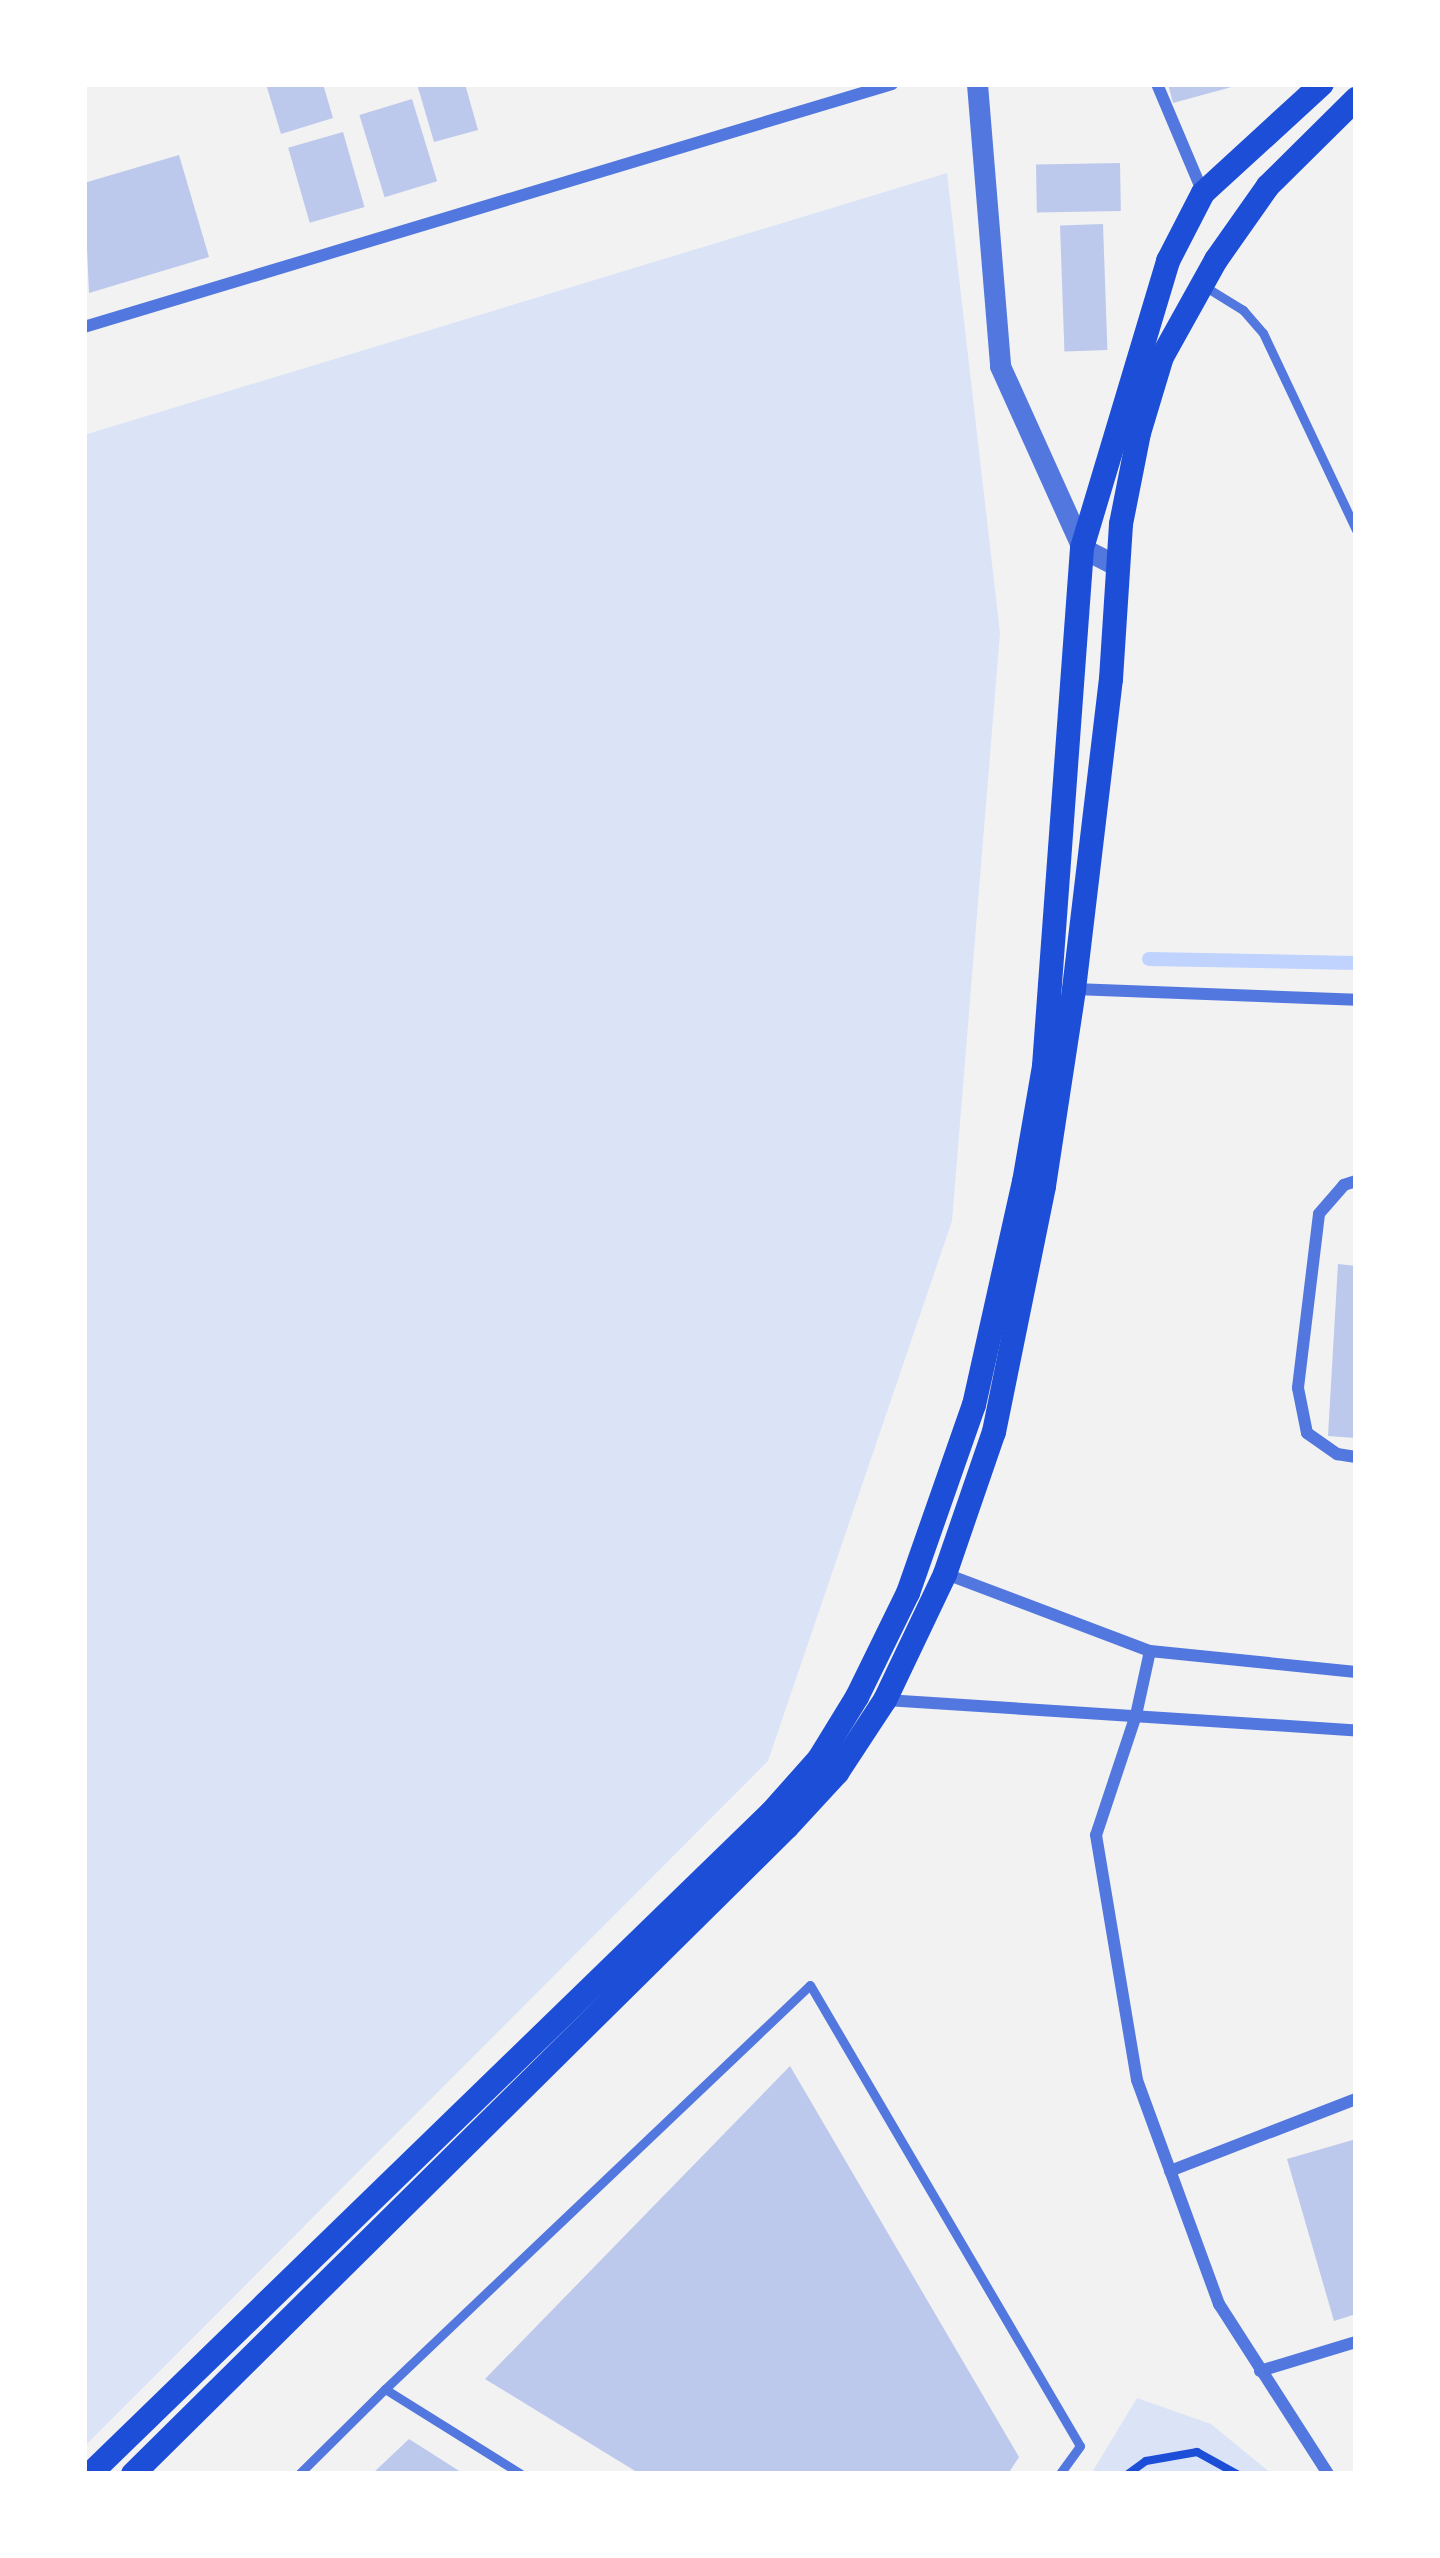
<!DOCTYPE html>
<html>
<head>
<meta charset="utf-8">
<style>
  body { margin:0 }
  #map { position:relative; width:1440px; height:2558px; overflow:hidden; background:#f2f2f2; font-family:"IBM Plex Sans",sans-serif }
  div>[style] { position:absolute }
  .green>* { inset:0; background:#dbe4f7 }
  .stream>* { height:14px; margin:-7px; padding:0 7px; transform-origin:7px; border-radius:7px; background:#bfd3fe }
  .building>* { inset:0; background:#bdc9ec; transform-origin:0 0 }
  .path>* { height:8px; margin:-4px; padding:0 4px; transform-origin:4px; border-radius:4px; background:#1d4ed8 }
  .service>* { height:9px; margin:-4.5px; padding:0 4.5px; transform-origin:4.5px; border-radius:4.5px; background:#5277de }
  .minor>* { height:12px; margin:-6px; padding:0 6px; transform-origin:6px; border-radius:6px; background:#5277de }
  .tertiary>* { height:21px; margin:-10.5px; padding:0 10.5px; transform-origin:10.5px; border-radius:10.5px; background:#5277de }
  .secondary>* { height:24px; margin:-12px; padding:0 12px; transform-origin:12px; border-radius:12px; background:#1d4ed8 }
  span { translate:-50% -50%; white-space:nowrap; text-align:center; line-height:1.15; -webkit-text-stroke:10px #fff; paint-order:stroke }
  .frame { position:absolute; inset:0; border:87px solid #fff; pointer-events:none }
</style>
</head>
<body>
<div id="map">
  <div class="green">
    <i style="clip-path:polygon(947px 173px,1000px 633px,952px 1221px,768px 1761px,84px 2447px,84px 435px)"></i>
    <i style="clip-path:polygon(1137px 2398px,1211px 2424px,1272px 2474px,1091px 2474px)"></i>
  </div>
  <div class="stream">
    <i style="left:1149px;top:959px;width:207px;rotate:1.1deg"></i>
  </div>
  <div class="building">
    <i style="clip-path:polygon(266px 84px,323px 84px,333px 118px,281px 134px)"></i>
    <i style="clip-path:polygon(417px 84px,465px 84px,478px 130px,434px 142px)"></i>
    <i style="clip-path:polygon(1168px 84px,1239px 84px,1239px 85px,1173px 103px)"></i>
    <i style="left:412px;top:99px;width:86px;height:55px;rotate:73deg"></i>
    <i style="left:343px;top:132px;width:78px;height:57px;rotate:74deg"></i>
    <i style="clip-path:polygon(179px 155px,209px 257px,89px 293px,84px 183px)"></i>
    <i style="left:1120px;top:163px;width:48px;height:84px;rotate:89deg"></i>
    <i style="left:1103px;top:224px;width:126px;height:43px;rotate:88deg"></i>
    <i style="clip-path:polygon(1338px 1264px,1356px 1266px,1356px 1438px,1328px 1436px)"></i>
    <i style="clip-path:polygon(790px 2066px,1019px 2457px,1008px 2474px,640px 2474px,485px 2379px)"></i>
    <i style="clip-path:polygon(1356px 2139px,1356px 2314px,1334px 2321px,1287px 2159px)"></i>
    <i style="clip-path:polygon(409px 2439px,464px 2474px,372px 2474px)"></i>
  </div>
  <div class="path">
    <i style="left:1128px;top:2474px;width:22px;rotate:-36deg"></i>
    <i style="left:1146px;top:2461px;width:52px;rotate:-10deg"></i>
    <i style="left:1197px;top:2452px;width:46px;rotate:28.8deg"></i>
  </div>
  <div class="service">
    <i style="left:1204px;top:286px;width:46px;rotate:31.6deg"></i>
    <i style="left:1243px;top:310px;width:30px;rotate:49deg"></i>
    <i style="left:1263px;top:333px;width:218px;rotate:64.7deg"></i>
    <i style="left:385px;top:2389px;width:586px;rotate:-43.55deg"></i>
    <i style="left:810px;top:1985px;width:534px;rotate:59.64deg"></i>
    <i style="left:1080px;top:2446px;width:34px;rotate:126deg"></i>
    <i style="left:299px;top:2474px;width:121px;rotate:-44.7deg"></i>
    <i style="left:385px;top:2389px;width:160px;rotate:32deg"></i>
  </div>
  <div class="minor">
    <i style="left:1157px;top:84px;width:118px;rotate:67.1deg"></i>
    <i style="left:84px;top:327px;width:844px;rotate:-16.74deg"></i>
    <i style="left:1074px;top:989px;width:282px;rotate:2.2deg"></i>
    <i style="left:1356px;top:1181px;width:13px;rotate:162deg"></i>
    <i style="left:1344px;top:1185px;width:38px;rotate:131deg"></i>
    <i style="left:1319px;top:1214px;width:175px;rotate:96.9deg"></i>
    <i style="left:1298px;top:1388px;width:46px;rotate:78.7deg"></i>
    <i style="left:1307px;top:1433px;width:37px;rotate:35deg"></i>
    <i style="left:1337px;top:1454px;width:19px;rotate:9deg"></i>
    <i style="left:946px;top:1574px;width:218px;rotate:20.7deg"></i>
    <i style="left:1150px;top:1651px;width:207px;rotate:5.8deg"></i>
    <i style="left:1150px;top:1651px;width:66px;rotate:102.3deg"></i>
    <i style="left:1136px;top:1715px;width:126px;rotate:108.4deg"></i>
    <i style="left:1096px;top:1835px;width:248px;rotate:80.5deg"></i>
    <i style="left:1137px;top:2080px;width:239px;rotate:69.9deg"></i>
    <i style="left:1219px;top:2304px;width:202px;rotate:57.3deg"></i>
    <i style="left:886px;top:1700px;width:471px;rotate:3.7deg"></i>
    <i style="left:1170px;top:2171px;width:199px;rotate:-21.2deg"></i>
    <i style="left:1260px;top:2371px;width:100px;rotate:-16.8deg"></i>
  </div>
  <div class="tertiary">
    <i style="left:977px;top:84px;width:283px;rotate:85.3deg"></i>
    <i style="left:1000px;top:366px;width:200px;rotate:65.7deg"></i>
    <i style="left:1082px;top:548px;width:38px;rotate:27deg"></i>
  </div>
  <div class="secondary">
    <i style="left:90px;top:2474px;width:949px;rotate:-44.15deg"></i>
    <i style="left:771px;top:1813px;width:72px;rotate:-48.4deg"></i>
    <i style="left:819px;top:1759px;width:73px;rotate:-58.5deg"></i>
    <i style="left:857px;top:1697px;width:116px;rotate:-63.9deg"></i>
    <i style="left:908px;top:1593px;width:199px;rotate:-70.7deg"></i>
    <i style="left:974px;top:1405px;width:229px;rotate:-77.4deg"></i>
    <i style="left:1024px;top:1182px;width:118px;rotate:-80.2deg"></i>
    <i style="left:1044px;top:1066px;width:519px;rotate:-85.8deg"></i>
    <i style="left:1082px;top:548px;width:300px;rotate:-73.3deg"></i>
    <i style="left:1168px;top:261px;width:76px;rotate:-62.8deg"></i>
    <i style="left:1203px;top:193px;width:161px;rotate:-42.5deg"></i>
    <i style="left:133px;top:2474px;width:920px;rotate:-44.69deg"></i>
    <i style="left:787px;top:1827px;width:74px;rotate:-47.2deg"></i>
    <i style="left:837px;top:1773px;width:87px;rotate:-56.7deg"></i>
    <i style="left:885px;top:1700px;width:140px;rotate:-64.5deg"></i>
    <i style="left:945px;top:1574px;width:150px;rotate:-71deg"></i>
    <i style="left:994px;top:1432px;width:251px;rotate:-78.5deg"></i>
    <i style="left:1044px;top:1186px;width:199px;rotate:-81.3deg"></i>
    <i style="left:1074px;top:989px;width:312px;rotate:-83.2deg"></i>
    <i style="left:1111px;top:679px;width:155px;rotate:-86.3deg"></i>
    <i style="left:1121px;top:524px;width:93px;rotate:-78.8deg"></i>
    <i style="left:1139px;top:433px;width:79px;rotate:-73.2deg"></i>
    <i style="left:1162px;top:357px;width:111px;rotate:-60.9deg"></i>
    <i style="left:1216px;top:260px;width:90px;rotate:-54.9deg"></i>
    <i style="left:1268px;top:186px;width:124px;rotate:-44.7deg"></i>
  </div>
  <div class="frame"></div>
</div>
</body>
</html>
